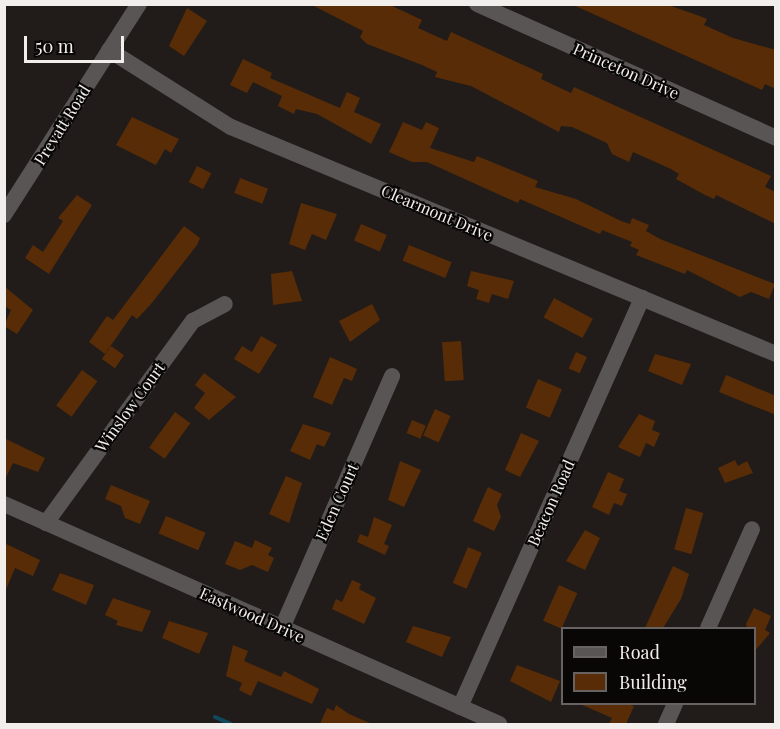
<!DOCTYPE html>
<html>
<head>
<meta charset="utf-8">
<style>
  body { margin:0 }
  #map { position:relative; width:780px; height:729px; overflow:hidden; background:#211c19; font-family:"Playfair Display",serif }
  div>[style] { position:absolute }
  .stream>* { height:4px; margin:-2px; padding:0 2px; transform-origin:2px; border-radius:2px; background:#11495c }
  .building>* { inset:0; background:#582c06; transform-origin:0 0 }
  .minor>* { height:16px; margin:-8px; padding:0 8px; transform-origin:8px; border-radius:8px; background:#595555 }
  span { translate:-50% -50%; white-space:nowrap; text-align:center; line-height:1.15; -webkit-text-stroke:4.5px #090706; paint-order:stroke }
  .street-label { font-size:16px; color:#f1eeeb }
  .frame { position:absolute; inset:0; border:6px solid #f1eeeb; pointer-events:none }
  .legend { position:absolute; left:561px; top:627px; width:195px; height:78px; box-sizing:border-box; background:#090706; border:2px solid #666362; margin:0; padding:8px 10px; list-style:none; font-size:18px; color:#f1eeeb }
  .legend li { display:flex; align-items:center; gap:12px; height:30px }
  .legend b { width:30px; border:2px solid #666362 }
  .scale { position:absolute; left:24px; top:36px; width:100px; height:27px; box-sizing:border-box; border:3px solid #f1eeeb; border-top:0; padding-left:8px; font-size:18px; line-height:21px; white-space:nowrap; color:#f1eeeb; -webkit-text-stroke:4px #090706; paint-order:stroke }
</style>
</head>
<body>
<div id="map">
  <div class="stream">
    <i style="left:215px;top:717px;width:17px;rotate:24deg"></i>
  </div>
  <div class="building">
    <i style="clip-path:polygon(310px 4px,388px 4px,422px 20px,418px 28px,447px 41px,451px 32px,543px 74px,541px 79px,571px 93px,574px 87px,771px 176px,765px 187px,776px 192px,776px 224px,716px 195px,714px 199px,705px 195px,676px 179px,679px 174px,671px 169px,633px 152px,629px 162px,612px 154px,607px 143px,572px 127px,561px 126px,559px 132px,471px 86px,435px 77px,437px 72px,422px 65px,367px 44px,360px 37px,363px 31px)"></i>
    <i style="clip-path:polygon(571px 4px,665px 4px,697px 15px,707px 19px,704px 25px,733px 38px,776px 50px,776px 89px,765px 84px,762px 90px)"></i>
    <i style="clip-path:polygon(187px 8px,207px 21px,184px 56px,169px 46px)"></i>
    <i style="clip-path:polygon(243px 59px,272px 73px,270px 78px,340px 108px,347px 92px,360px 98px,354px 112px,381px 124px,371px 144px,317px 114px,296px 109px,294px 114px,278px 106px,282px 96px,253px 82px,247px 93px,230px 85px)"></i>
    <i style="clip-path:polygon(132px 117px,179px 139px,171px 153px,165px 149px,156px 165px,116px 145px)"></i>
    <i style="clip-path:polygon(403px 122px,422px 130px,426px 122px,439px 128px,430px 148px,474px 162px,477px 156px,538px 181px,535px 187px,576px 199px,621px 221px,630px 224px,632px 218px,649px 225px,646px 231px,660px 239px,775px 284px,769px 299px,751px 292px,740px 297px,687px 270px,685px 274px,636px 255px,639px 250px,630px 246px,632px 242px,602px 230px,600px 234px,520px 199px,518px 203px,427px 162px,412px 162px,389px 152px)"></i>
    <i style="left:197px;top:166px;width:16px;height:18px;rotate:27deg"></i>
    <i style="left:240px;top:178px;width:30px;height:16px;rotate:21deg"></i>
    <i style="clip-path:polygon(77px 195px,92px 205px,49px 274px,25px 258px,33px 245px,43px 252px,63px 221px,58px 218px)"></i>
    <i style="clip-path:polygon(301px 203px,337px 214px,326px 240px,312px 234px,305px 250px,289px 244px)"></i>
    <i style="left:361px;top:224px;width:28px;height:18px;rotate:23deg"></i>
    <i style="clip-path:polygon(184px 226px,200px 238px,197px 245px,151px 304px,137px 319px,132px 315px,105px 354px,89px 342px,107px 316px,113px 320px)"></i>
    <i style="left:409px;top:245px;width:46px;height:17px;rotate:22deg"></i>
    <i style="clip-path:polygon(292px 271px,302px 301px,273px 305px,271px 274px)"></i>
    <i style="clip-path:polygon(471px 271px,514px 281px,508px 299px,492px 294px,489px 303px,476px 299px,479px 290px,467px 286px)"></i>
    <i style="clip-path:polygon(4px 286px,33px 310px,17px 334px,4px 326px,11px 310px,4px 306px)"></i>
    <i style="left:554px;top:298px;width:44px;height:22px;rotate:28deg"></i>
    <i style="clip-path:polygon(372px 304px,380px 320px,350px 342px,339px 321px)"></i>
    <i style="clip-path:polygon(261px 336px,277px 345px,259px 374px,234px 359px,242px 346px,252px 352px)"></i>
    <i style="left:461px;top:341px;width:39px;height:19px;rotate:86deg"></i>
    <i style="left:111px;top:346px;width:16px;height:16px;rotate:35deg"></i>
    <i style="left:576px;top:352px;width:12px;height:18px;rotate:24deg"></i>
    <i style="clip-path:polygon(655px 354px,691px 364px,682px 385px,648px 371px)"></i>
    <i style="clip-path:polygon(330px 357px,357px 369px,352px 381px,344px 378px,332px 405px,313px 397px)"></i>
    <i style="left:82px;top:370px;width:19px;height:44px;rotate:36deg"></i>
    <i style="clip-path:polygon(204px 373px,236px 397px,209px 420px,194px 408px,205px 393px,195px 385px)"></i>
    <i style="clip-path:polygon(726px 375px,776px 396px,776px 415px,719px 392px)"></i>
    <i style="left:538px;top:379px;width:26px;height:31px;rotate:23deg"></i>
    <i style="left:435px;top:409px;width:17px;height:29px;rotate:24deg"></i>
    <i style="left:175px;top:412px;width:19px;height:44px;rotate:36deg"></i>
    <i style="clip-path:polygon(639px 414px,655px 421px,652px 430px,660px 433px,654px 447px,646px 443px,640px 457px,618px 447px)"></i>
    <i style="left:412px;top:420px;width:15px;height:14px;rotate:23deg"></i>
    <i style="clip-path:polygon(303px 424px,331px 433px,324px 447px,317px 444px,310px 460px,290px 451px)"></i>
    <i style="clip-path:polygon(521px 433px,539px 441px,520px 477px,505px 470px)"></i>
    <i style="clip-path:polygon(4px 438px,45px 458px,38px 472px,13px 463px,4px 481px)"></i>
    <i style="clip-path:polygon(735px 460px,738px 466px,747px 461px,753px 473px,725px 483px,718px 468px)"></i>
    <i style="clip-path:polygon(400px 461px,421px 470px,404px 507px,388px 500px)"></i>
    <i style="clip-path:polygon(608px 472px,624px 479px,619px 491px,627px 494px,622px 506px,614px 503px,609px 515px,592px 507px)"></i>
    <i style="clip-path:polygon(286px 476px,302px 483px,289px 523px,269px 514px)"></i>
    <i style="clip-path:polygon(111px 485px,150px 501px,140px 524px,125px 518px,121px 506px,105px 499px)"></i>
    <i style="clip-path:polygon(488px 487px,502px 494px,497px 505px,501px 517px,494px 531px,473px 521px)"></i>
    <i style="left:686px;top:508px;width:18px;height:43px;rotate:16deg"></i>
    <i style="left:166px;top:516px;width:43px;height:19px;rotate:23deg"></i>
    <i style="clip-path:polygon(374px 517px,392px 525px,384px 544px,389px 546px,385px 555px,357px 542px,360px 534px,368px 537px)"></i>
    <i style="clip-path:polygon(585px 530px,600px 538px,585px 570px,566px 561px)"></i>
    <i style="clip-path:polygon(255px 540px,272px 548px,268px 555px,274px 558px,268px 572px,252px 565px,240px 570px,225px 564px,235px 541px,252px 548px)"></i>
    <i style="clip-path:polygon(4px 543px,40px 560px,33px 576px,15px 568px,5px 592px)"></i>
    <i style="left:468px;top:547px;width:15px;height:39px;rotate:23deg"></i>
    <i style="clip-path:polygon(673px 566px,689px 574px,681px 599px,663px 628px,645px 628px)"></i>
    <i style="clip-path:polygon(60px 573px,94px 585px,86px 605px,52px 590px)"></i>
    <i style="clip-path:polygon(352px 580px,361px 584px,359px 589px,376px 598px,364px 624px,332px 609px,336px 599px,342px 602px)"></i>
    <i style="left:559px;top:585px;width:20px;height:39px;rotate:24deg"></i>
    <i style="clip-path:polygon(113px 598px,151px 611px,142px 632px,116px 625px,118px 621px,105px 615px)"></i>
    <i style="clip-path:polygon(754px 608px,771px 616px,765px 630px,770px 633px,754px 652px,754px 628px,747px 628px,746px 624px)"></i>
    <i style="clip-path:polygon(169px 621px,208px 633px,199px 654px,162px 638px)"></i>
    <i style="clip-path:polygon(413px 626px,451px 637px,442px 657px,406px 642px)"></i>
    <i style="clip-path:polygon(233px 645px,248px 651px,244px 661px,281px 677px,284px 671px,319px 689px,312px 704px,258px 681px,251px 696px,239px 690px,242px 683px,226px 676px)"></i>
    <i style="clip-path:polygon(517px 665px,560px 681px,551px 702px,510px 681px)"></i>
    <i style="clip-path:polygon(580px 704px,628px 704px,634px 706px,626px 724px,609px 724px,612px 718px)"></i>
    <i style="clip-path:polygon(336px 705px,349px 714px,372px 724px,320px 724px,327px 708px,334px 711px)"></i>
  </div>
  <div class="minor">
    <i style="left:477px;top:4px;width:328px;rotate:24.1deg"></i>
    <i style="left:109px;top:50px;width:144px;rotate:32.3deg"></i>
    <i style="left:231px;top:127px;width:590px;rotate:22.61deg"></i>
    <i style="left:4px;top:215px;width:250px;rotate:-57.4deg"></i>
    <i style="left:4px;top:504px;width:542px;rotate:23.96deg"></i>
    <i style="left:46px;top:523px;width:250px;rotate:-54deg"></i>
    <i style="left:193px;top:321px;width:36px;rotate:-28deg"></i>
    <i style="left:282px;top:628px;width:275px;rotate:-66.4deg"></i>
    <i style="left:708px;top:628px;width:108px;rotate:-66deg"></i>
    <i style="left:460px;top:707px;width:448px;rotate:-66deg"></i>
    <i style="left:666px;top:724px;width:22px;rotate:-66deg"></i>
  </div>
  <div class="street-label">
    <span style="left:626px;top:71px;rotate:24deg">Princeton Drive</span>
    <span style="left:62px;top:125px;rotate:-58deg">Prevatt Road</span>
    <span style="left:437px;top:213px;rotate:23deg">Clearmont Drive</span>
    <span style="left:130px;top:407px;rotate:-54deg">Winslow Court</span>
    <span style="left:337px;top:502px;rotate:-66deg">Eden Court</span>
    <span style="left:551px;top:503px;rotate:-66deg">Beacon Road</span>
    <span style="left:252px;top:615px;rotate:24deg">Eastwood Drive</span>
  </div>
  <div class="frame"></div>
  <ul class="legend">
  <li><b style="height:8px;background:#595555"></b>Road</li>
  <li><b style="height:16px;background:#582c06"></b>Building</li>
  </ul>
  <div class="scale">50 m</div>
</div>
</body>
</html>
